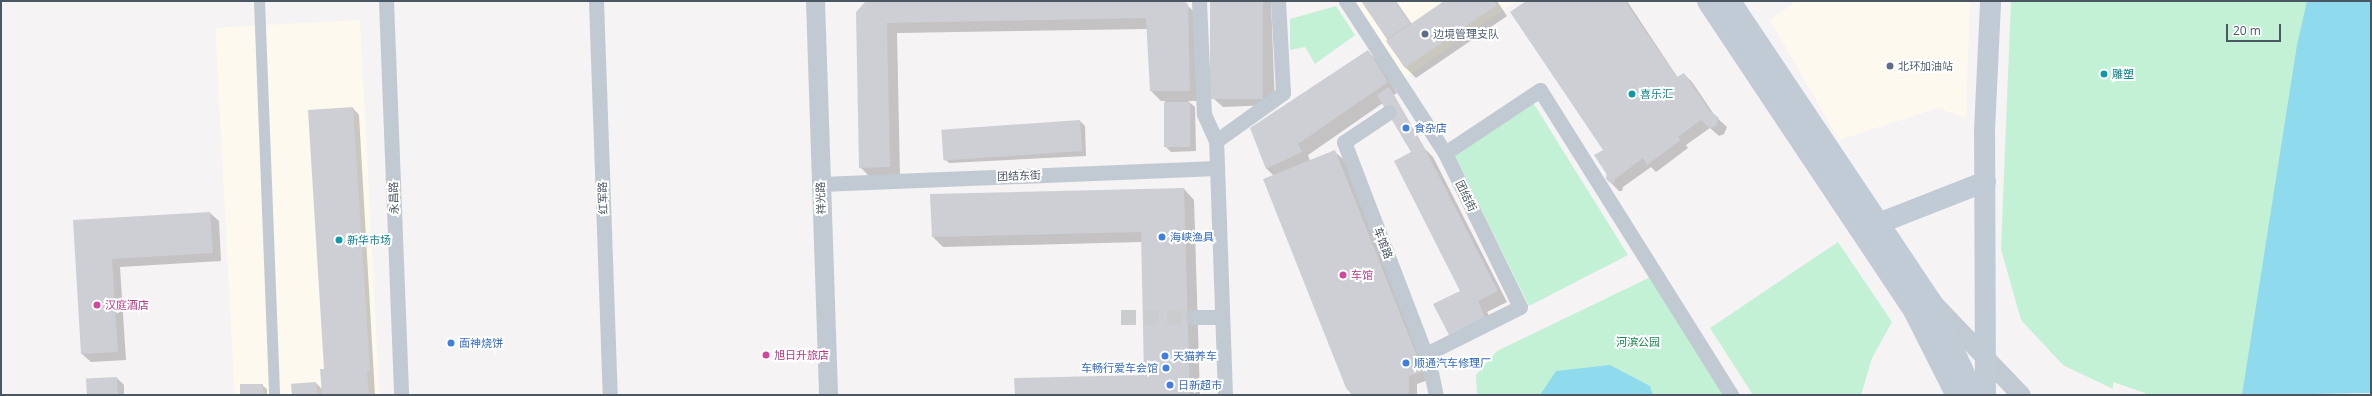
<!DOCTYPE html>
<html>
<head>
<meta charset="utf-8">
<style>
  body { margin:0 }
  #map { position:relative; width:2372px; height:396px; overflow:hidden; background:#f5f3f3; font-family:"Open Sans","Noto Sans SC",sans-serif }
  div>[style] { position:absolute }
  .commercial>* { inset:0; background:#fdf9ef; transform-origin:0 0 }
  .green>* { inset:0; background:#c3f1d5 }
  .water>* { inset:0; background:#90daee }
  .pier>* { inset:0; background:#f5f3f3 }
  .shadow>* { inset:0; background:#0003 }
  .building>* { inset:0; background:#cdcfd5; transform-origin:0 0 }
  .minor-tunnel>* { height:15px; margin-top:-7.5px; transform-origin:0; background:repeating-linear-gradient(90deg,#caccce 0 15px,transparent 0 23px) }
  .pedestrian>* { height:11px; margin:-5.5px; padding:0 5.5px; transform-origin:5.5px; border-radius:5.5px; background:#c1cad2 }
  .minor>* { height:15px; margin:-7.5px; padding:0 7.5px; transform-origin:7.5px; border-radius:7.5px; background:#c1cad2 }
  .tertiary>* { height:19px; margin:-9.5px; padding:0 9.5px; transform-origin:9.5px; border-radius:9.5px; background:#c1cad2 }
  .secondary>* { height:21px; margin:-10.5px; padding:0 10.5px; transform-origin:10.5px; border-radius:10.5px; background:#c1cbd6 }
  .dots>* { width:11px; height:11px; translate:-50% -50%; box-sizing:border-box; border:2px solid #fff; border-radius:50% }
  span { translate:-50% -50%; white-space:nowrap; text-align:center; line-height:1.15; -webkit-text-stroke:4px #fff; paint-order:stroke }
  .service-label { font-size:11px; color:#4e5e75 }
  .left { translate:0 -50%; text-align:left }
  .culture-label { font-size:11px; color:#0d838f }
  .shop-label { font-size:11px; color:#366cbe }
  .right { translate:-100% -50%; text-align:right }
  .street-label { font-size:11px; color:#4a5661 }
  .hotel-label { font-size:11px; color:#b23c85 }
  .park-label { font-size:11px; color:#17864f }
  .frame { position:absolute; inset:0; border:2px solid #4a5661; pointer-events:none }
  .scale { position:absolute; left:2226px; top:24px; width:55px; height:18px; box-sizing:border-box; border:2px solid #4a5661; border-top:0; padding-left:5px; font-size:12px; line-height:14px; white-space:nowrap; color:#4a5661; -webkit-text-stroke:3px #fff; paint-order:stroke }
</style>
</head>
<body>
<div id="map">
  <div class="commercial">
    <i style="clip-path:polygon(1354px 1px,1516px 1px,1405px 78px)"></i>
    <i style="clip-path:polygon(1797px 1px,1970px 1px,1966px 118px,1938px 108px,1839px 140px,1770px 20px)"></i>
    <i style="left:360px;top:20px;width:376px;height:145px;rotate:87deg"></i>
  </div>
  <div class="green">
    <i style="clip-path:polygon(2011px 1px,2371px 1px,2371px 395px,2145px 395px,2145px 393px,2113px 382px,2113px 389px,2063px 365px,2021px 320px,2001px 249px)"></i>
    <i style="clip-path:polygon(1336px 6px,1355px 35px,1315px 64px,1305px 47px,1290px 50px,1290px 19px)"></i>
    <i style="clip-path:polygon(1532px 101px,1628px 255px,1529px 306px,1454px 154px)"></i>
    <i style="clip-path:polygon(1838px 242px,1892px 322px,1872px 358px,1861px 395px,1753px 395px,1710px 328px)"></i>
    <i style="clip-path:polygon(1663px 271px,1723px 395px,1477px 395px,1476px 375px,1497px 351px)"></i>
  </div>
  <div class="water">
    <i style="clip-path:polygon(2307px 1px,2371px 1px,2371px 395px,2242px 395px,2297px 45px)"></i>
    <i style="clip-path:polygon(1610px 365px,1650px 386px,1653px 395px,1540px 395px,1556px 371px)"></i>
  </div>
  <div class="pier">
    <i style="clip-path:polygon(2371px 393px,2371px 395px,2265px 395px)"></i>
  </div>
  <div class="shadow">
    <i style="clip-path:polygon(868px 1px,1183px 1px,1198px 16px,1200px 101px,1188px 101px,1195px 107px,1196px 151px,1171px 152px,1166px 147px,1165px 101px,1161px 101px,1151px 91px,1147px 29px,897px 33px,900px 177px,871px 178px,860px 167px)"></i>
    <i style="clip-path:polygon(1211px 1px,1271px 1px,1275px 105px,1223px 107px,1214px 99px)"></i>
    <i style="clip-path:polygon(1362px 1px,1396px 1px,1412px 24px,1446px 1px,1497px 1px,1507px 16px,1416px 78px,1406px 68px)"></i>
    <i style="clip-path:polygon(1528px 1px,1627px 1px,1678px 78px,1684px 74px,1692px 82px,1715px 116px,1727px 127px,1724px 134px,1719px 136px,1710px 128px,1686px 145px,1688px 148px,1656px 172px,1651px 167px,1623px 187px,1622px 191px,1619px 191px,1607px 179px,1604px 150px)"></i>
    <i style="clip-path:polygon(1368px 51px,1378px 62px,1397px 93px,1394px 95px,1424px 148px,1433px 157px,1507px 302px,1487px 312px,1495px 327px,1460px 345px,1461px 291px,1412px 152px,1383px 103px,1308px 155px,1310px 161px,1335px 152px,1344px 160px,1431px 379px,1417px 384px,1417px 395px,1353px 395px,1274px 176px,1267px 169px,1252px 128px)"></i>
    <i style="clip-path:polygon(353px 108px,359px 115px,375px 395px,292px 395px,316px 383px,323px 390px)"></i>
    <i style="clip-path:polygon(1080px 121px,1085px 126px,1086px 156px,949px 163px,944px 158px)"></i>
    <i style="clip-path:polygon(1184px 189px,1194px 200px,1200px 395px,1016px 395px,1145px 376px,1142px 242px,943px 247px,933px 237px)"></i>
    <i style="clip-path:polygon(210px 213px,219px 221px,221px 261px,120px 267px,126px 360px,91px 362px,82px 354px,74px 221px)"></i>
    <i style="clip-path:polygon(117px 378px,124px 385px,124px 395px,88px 395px)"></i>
    <i style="clip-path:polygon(262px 385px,267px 389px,267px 395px,242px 395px)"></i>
  </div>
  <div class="building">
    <i style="clip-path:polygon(866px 1px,1184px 1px,1188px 4px,1190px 91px,1150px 91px,1146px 18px,887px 23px,890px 167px,859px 168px,856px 12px)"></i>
    <i style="left:1210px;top:1px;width:53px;height:98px"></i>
    <i style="clip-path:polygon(1361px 1px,1395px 1px,1410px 23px,1387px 39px)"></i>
    <i style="clip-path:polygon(1444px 1px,1494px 1px,1497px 5px,1405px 68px,1386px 41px)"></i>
    <i style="clip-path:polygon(1526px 1px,1625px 1px,1677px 77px,1684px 73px,1710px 111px,1719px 118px,1716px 126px,1709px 128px,1701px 120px,1678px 137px,1681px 140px,1647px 165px,1643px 158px,1615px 179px,1614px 183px,1609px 182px,1606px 179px,1607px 175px,1594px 155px,1603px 150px,1510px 12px)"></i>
    <i style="clip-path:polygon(1368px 50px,1388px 82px,1298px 144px,1302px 152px,1266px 169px,1250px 128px)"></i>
    <i style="clip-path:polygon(1389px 87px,1423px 145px,1498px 291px,1478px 301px,1485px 317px,1449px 335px,1433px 304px,1460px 291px,1394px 161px,1411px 152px,1377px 95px)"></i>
    <i style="left:1164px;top:102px;width:26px;height:45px"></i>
    <i style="clip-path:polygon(353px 107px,370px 371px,367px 371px,369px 395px,322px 395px,320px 369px,324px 369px,308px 110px)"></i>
    <i style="left:1080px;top:120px;width:31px;height:139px;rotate:86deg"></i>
    <i style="clip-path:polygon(1335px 150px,1423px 371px,1409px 376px,1409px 392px,1406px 395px,1352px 395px,1346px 388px,1263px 179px)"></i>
    <i style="clip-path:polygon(1184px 188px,1190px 395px,1015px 395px,1014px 378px,1144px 375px,1141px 232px,932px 237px,930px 194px)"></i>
    <i style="clip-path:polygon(210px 212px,213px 253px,112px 259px,118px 352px,81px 354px,73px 220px)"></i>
    <i style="left:117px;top:377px;width:18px;height:31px;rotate:87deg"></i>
    <i style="left:316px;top:382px;width:13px;height:25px;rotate:86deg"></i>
    <i style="left:240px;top:384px;width:23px;height:11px"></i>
  </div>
  <div class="minor-tunnel">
    <i style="left:1121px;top:317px;width:72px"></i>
  </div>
  <div class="pedestrian">
    <i style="left:259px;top:1px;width:394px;rotate:87.8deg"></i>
  </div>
  <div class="minor">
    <i style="left:386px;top:1px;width:394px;rotate:87.8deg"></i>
    <i style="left:596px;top:1px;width:394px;rotate:88deg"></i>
    <i style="left:1199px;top:1px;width:113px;rotate:87.5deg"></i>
    <i style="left:1204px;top:114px;width:30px;rotate:66deg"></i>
    <i style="left:1346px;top:1px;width:181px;rotate:56.9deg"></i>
    <i style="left:1445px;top:153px;width:171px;rotate:64deg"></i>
    <i style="left:1520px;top:307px;width:105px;rotate:153.4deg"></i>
    <i style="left:1389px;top:112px;width:54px;rotate:146.3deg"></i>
    <i style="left:1344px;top:142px;width:237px;rotate:69deg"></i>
    <i style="left:1429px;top:363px;width:33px;rotate:78deg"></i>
    <i style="left:1445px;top:153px;width:114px;rotate:-33.6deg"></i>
    <i style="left:1540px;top:90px;width:360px;rotate:57.9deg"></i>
    <i style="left:821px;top:184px;width:396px;rotate:-2.3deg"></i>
    <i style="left:1193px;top:317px;width:29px"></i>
    <i style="left:1225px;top:395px;width:254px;rotate:-92deg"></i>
    <i style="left:1216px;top:141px;width:82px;rotate:-35.6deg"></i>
    <i style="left:1283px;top:93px;width:92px;rotate:-93.1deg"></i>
  </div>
  <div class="tertiary">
    <i style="left:815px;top:1px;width:394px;rotate:88.1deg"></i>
    <i style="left:1935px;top:305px;width:124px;rotate:46.3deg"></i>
  </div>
  <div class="secondary">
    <i style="left:1707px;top:1px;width:371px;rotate:56.3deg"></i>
    <i style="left:1913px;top:310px;width:95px;rotate:63.2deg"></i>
    <i style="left:1730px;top:1px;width:361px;rotate:56.2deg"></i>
    <i style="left:1931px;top:301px;width:103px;rotate:65.4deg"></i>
    <i style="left:1878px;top:223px;width:115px;rotate:-21.4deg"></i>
    <i style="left:1985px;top:395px;width:265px;rotate:-90.2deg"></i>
    <i style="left:1984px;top:130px;width:129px;rotate:-87.3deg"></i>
  </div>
  <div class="dots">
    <i style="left:1425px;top:34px;background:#5c6f8a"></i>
    <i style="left:1890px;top:66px;background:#5c6f8a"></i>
    <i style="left:2104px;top:74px;background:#0f9aa8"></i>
    <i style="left:1632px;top:94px;background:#0f9aa8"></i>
    <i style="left:1406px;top:128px;background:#3f7fe0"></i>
    <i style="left:1162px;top:237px;background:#3f7fe0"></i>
    <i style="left:339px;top:240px;background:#0f9aa8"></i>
    <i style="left:1343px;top:275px;background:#d1479c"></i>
    <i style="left:97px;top:305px;background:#d1479c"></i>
    <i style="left:451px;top:343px;background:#3f7fe0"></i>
    <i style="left:766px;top:355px;background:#d1479c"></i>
    <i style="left:1165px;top:356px;background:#3f7fe0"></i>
    <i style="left:1406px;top:363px;background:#3f7fe0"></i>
    <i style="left:1166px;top:368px;background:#3f7fe0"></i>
    <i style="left:1170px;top:385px;background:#3f7fe0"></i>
  </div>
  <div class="service-label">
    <span class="left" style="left:1433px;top:34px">边境管理支队</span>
    <span class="left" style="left:1898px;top:66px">北环加油站</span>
  </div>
  <div class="culture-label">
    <span class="left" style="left:2112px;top:74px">雕塑</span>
    <span class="left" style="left:1640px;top:94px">喜乐汇</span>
    <span class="left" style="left:347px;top:240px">新华市场</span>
  </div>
  <div class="shop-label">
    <span class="left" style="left:1414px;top:128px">食杂店</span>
    <span class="left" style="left:1170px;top:237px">海峡渔具</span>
    <span class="left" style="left:459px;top:343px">面神烧饼</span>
    <span class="left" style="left:1173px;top:356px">天猫养车</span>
    <span class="left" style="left:1414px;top:363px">顺通汽车修理厂</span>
    <span class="right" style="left:1158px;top:368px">车畅行爱车会馆</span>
    <span class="left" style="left:1178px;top:385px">日新超市</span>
  </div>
  <div class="street-label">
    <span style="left:1019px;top:176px;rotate:-2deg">团结东街</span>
    <span style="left:1466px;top:196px;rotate:64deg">团结街</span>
    <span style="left:394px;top:198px;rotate:-92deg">永昌路</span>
    <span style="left:603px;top:198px;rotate:-92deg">红军路</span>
    <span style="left:821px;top:198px;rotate:-92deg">祥光路</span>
    <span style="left:1383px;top:243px;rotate:69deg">车馆路</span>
  </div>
  <div class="hotel-label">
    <span class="left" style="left:1351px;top:275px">车馆</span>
    <span class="left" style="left:105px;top:305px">汉庭酒店</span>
    <span class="left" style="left:774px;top:355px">旭日升旅店</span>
  </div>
  <div class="park-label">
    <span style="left:1638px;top:342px">河滨公园</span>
  </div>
  <div class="frame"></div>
  <div class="scale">20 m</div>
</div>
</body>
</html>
